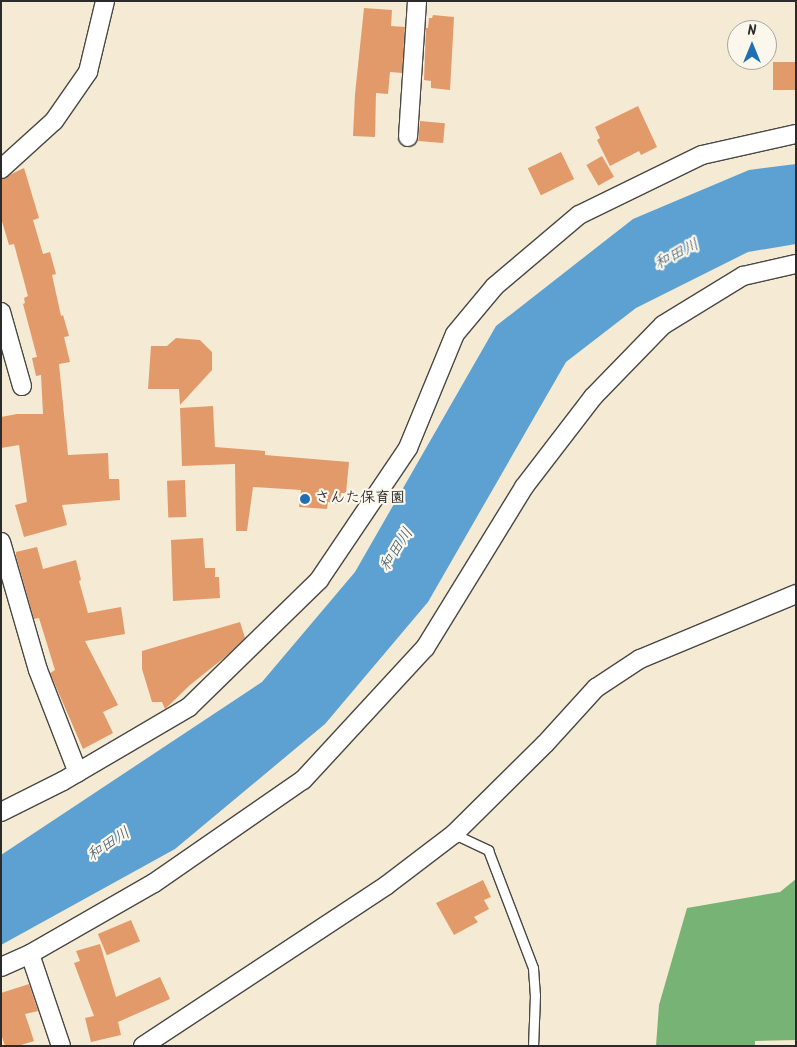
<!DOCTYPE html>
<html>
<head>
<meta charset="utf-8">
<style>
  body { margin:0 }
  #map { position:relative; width:797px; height:1047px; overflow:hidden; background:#f5ead3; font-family:Kalam,"Klee One",sans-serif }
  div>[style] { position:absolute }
  .forest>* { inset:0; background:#77b374 }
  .water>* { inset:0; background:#5ca1d1 }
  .building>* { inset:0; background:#e29a6a; transform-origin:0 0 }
  .roads { filter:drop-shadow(1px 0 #494844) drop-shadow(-1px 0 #494844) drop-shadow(0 1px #494844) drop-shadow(0 -1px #494844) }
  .lane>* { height:9px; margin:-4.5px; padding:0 4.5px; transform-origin:4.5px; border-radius:4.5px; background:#fff }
  .street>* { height:18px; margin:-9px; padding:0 9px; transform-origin:9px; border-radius:9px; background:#fff }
  .dots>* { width:14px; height:14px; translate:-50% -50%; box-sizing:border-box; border:2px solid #fbf7ec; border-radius:50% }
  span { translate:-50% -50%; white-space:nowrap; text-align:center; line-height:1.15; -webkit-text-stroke:4.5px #fbf7ec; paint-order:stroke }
  .poi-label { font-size:15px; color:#2b2b2b; font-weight:700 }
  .left { translate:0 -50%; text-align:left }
  .water-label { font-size:16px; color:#3f5a6d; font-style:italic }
  .frame { position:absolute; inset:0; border:2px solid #2b2b2b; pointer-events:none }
  .north { position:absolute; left:727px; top:20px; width:50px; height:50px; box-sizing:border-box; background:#fbf7ec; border:1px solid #a8a59f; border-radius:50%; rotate:0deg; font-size:14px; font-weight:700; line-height:20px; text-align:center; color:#2b2b2b }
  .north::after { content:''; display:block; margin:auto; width:18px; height:22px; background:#1f6fb2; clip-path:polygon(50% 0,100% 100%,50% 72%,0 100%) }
</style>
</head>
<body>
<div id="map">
  <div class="forest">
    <i style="clip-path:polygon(796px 879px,796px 1040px,755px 1041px,755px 1046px,656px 1046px,659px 1005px,687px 908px,780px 892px)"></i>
  </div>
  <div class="water">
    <i style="clip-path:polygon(796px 164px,796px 244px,748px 252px,636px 308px,566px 362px,428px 602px,325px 724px,175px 849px,1px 945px,1px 855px,262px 682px,355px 572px,496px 326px,633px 219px,749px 170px)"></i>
  </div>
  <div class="building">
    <i style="clip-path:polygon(364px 8px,392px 10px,391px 26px,405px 27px,402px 73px,390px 72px,388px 94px,376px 93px,375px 137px,353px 136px,355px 94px)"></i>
    <i style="clip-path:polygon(433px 15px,454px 17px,450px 90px,431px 88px,431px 81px,424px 80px,426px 28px,428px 28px,429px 18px,432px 18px)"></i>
    <i style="left:773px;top:62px;width:23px;height:28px"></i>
    <i style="clip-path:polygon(638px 106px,657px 147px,641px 155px,639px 151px,610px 166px,597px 140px,600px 138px,595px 127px)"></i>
    <i style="left:420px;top:121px;width:25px;height:20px;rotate:5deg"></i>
    <i style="left:561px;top:152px;width:30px;height:37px;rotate:64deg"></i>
    <i style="left:602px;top:156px;width:24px;height:18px;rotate:60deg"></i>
    <i style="clip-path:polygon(24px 168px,39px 218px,33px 220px,43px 254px,50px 252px,56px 274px,52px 275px,61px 316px,63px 315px,69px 336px,64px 337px,70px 362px,59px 364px,68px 455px,108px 453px,109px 479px,119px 479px,120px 500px,62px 505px,67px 525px,24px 537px,15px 505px,27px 502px,19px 445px,1px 448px,1px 417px,17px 414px,43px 414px,41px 375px,36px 376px,32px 358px,37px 357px,23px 304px,25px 303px,24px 298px,28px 296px,14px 244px,9px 245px,1px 218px,1px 179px)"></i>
    <i style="clip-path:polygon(176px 338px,200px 340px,212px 352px,212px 370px,180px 405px,179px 389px,148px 389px,151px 346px,167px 346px)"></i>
    <i style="clip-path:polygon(213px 406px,215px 447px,265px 451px,265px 455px,349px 462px,346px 493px,341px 493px,340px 504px,328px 502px,327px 509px,299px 507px,301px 490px,253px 487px,247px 531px,236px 531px,235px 464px,182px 466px,180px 408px)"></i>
    <i style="left:185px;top:480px;width:37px;height:18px;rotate:88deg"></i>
    <i style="clip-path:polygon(203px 538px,205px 568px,215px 568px,215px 577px,219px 577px,220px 598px,173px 601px,171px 540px)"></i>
    <i style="clip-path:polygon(37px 547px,43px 569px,76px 560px,81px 580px,79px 581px,88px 613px,121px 607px,125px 634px,85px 641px,118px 705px,103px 712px,113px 733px,83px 749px,50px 673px,55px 670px,39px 618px,34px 619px,16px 556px,16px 552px)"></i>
    <i style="clip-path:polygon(240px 622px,245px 638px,225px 657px,190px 685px,165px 709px,162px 702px,152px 702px,142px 669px,142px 651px)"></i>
    <i style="clip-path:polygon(483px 880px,491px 897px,484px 900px,489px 909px,474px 917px,478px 922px,454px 935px,436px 903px)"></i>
    <i style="left:131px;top:920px;width:23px;height:36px;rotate:67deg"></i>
    <i style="clip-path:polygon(100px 944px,116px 997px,160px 977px,170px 999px,118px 1022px,121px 1035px,91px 1042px,85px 1018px,94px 1016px,74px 963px,80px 961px,76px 951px)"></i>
    <i style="clip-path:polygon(29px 984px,38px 1011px,25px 1014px,34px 1041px,18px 1046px,5px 1046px,1px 1034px,1px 993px)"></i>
  </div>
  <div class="roads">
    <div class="lane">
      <i style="left:454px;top:834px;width:38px;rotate:25deg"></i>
      <i style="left:488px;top:850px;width:126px;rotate:69.1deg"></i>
      <i style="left:533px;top:968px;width:27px;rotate:86deg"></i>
      <i style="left:535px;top:995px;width:51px;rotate:92.2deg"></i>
    </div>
    <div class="street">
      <i style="left:408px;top:137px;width:136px;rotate:-86.2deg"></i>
      <i style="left:1px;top:169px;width:72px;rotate:-42.2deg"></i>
      <i style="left:54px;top:121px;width:60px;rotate:-55.2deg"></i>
      <i style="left:88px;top:72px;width:73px;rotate:-76.5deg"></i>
      <i style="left:1px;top:312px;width:77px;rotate:74.2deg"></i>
      <i style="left:1px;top:542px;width:133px;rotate:73.9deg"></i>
      <i style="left:38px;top:670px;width:110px;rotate:68.8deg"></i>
      <i style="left:1px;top:812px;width:69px;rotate:-26.6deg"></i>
      <i style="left:63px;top:781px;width:146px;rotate:-30.4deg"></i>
      <i style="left:189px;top:707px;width:182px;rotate:-44.3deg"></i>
      <i style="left:319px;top:580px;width:159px;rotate:-56deg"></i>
      <i style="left:408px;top:448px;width:123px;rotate:-67.6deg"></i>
      <i style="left:455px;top:334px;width:62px;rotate:-50.2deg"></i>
      <i style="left:495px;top:286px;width:110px;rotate:-40.2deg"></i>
      <i style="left:579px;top:215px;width:137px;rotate:-26deg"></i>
      <i style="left:702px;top:155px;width:96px;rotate:-12.6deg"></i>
      <i style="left:30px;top:954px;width:97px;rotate:71.4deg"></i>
      <i style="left:1px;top:967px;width:32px;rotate:-24deg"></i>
      <i style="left:30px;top:954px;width:143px;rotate:-29.8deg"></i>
      <i style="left:154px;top:883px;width:181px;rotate:-34.7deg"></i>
      <i style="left:303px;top:780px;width:180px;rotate:-47.3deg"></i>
      <i style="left:425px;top:648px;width:189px;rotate:-58.4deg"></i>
      <i style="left:524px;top:487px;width:113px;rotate:-52.5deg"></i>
      <i style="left:593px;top:397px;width:100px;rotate:-45.8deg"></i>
      <i style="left:663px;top:325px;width:94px;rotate:-31.5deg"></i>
      <i style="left:743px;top:276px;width:54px;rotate:-12.8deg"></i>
      <i style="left:143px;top:1046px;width:292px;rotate:-33.4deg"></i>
      <i style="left:387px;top:885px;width:84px;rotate:-37.3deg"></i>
      <i style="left:454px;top:834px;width:128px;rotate:-44.7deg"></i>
      <i style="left:545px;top:744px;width:76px;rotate:-47.7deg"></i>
      <i style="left:596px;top:688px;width:53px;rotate:-33.4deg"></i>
      <i style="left:640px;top:659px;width:169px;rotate:-22.6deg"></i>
    </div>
  </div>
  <div class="dots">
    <i style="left:305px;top:499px;background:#1f6fb2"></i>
  </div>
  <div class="poi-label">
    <span class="left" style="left:315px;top:499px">さんた保育園</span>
  </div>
  <div class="water-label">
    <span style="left:677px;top:255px;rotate:-27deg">和田川</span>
    <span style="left:397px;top:550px;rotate:-57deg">和田川</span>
    <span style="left:109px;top:845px;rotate:-33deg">和田川</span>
  </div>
  <div class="frame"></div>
  <div class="north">N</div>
</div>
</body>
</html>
